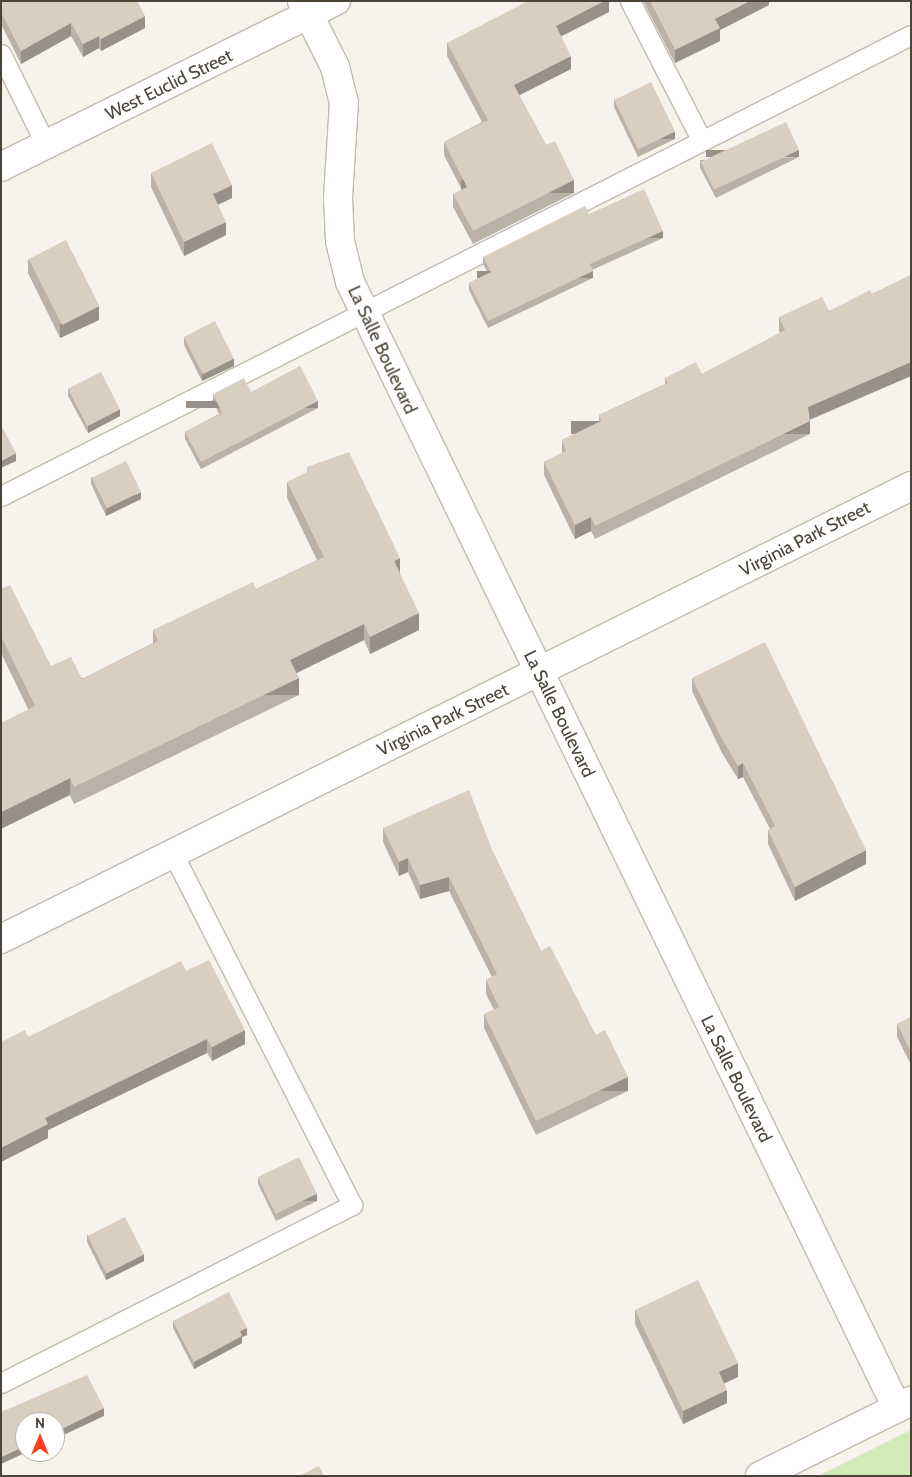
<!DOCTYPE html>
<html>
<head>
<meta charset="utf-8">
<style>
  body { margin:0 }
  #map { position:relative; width:912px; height:1477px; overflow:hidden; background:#f6f3ec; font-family:Cabin,sans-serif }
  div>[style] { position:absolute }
  .green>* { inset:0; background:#d2eab5 }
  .roads { filter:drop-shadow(1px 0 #c2bbae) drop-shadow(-1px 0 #c2bbae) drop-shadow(0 1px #c2bbae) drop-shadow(0 -1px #c2bbae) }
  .lane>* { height:19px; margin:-9.5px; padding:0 9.5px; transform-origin:9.5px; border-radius:9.5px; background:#fff }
  .street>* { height:28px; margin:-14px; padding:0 14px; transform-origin:14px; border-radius:14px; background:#fff }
  .wall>* { inset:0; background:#bab2a6 }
  .shaded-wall>* { inset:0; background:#979187; transform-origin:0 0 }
  .building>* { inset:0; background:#d8cfc1; transform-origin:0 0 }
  span { translate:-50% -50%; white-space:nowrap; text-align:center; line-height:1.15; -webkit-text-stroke:4px #fff; paint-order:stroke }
  .street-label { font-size:18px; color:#4b4439 }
  .frame { position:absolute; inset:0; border:2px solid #4b4439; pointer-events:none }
  .north { position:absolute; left:15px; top:1412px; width:50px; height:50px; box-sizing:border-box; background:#fff; border:1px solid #b7b4b0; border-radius:50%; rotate:0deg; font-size:14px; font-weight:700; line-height:20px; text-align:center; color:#4b4439 }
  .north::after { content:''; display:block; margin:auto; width:18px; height:22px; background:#fc3f1d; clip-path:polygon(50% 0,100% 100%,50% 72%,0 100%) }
</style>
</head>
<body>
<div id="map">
  <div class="green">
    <i style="clip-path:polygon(911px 1430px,911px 1476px,818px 1476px)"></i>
  </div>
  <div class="roads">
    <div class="lane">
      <i style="left:630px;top:1px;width:157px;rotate:62.8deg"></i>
      <i style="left:1px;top:54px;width:102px;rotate:63.7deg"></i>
      <i style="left:1px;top:496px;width:1020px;rotate:-26.87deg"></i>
      <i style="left:1px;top:1383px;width:394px;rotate:-26.9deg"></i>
      <i style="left:352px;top:1205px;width:394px;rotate:-117deg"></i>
    </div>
    <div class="street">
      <i style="left:302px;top:1px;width:74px;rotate:63.4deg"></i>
      <i style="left:335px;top:67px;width:36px;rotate:76deg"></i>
      <i style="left:344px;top:102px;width:96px;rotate:93.6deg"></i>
      <i style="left:338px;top:198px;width:43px;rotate:87.3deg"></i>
      <i style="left:340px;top:241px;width:42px;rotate:76.3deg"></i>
      <i style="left:350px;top:282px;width:1252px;rotate:64.09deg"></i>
      <i style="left:1px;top:167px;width:374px;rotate:-26.4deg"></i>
      <i style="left:1px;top:939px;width:1017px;rotate:-26.46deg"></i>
      <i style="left:760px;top:1476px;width:169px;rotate:-26.4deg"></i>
    </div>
  </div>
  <div class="wall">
    <i style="clip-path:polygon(1px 1px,145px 28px,101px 51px,99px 48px,83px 57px,71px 36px,21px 64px,1px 24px)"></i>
    <i style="clip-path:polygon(609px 1px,609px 12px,561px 36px,571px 69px,519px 95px,546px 145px,574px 193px,473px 244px,453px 207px,453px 194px,462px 190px,444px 155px,444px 142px,482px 122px,447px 56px,447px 43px)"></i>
    <i style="clip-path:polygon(643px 1px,769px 1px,769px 5px,720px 30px,720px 41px,675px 63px)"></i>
    <i style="clip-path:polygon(614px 99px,675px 139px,638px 157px,614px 107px)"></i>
    <i style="clip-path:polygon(799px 157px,716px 198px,700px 168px,700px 160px)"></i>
    <i style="clip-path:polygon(151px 173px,232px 198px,218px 205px,226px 235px,184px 256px,151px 187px)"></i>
    <i style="clip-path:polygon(589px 214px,663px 238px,592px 270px,593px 278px,488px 328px,469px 290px,469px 283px,488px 273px,483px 264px,483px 257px)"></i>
    <i style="clip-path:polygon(28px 259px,99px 320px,60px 338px,28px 273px)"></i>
    <i style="clip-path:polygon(911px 275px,911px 376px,810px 420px,810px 434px,595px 539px,591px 531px,575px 539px,544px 475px,544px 462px,562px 453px,562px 440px,599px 422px,599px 415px,665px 384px,665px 378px,702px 374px,780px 333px,779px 331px,779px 317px,829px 311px,872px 294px)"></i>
    <i style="clip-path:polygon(184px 337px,234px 366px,202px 381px,184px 345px)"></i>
    <i style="clip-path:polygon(68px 389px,120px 416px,88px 433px,68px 396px)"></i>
    <i style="clip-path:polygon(251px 392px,318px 408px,201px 469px,185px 439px,185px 432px,219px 414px,213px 401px,213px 394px)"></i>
    <i style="clip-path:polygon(91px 477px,141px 499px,106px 516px,91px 484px)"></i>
    <i style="clip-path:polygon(287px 482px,400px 575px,419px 630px,370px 654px,364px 640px,297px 673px,299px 695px,74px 804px,1px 653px,1px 589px,51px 666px,82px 679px,153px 643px,153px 630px,256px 589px,317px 560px,287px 498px)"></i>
    <i style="clip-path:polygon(692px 678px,866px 864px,795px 901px,768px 844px,768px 830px,770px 829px,743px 777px,738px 779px,722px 753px,692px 691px)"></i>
    <i style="clip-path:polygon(383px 828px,493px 852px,541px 951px,596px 1035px,628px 1091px,536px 1135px,484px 1028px,484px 1014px,494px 1010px,486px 994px,486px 980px,492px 977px,449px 891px,420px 899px,408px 872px,399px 876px,383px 842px)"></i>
    <i style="clip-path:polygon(186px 971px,245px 1044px,212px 1061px,207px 1053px,48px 1130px,48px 1138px,1px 1162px,1px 1042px,28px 1037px)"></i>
    <i style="clip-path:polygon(911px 1017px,911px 1065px,897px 1037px,897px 1024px)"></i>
    <i style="clip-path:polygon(258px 1177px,317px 1201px,276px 1221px,258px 1184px)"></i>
    <i style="clip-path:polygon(87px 1235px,144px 1261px,106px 1280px,87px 1242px)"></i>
    <i style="clip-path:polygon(635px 1310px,738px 1377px,724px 1383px,727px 1403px,683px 1424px,635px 1324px)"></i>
    <i style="clip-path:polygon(173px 1321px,247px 1335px,242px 1337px,242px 1343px,194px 1369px,173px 1328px)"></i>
  </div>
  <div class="shaded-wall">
    <i style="clip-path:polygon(604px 1px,609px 1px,609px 12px,556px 39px,556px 26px)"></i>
    <i style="clip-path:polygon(750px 1px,769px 1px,769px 5px,720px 30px,720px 41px,675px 63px,675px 50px,715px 19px)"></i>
    <i style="clip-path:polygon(145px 16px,145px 28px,101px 51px,101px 39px)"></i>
    <i style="clip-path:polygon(71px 23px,71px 36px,21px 64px,21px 51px)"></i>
    <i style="clip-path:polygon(99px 36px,99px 48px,83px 57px,83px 44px)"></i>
    <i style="clip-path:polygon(571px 56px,571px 69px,514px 98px,514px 85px)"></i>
    <i style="left:675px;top:132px;width:7px;height:41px;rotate:90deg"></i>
    <i style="left:799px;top:150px;width:7px;height:93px;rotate:90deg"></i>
    <i style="left:574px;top:180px;width:13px;height:113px;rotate:90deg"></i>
    <i style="clip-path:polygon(232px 185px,232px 198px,213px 207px,213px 194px)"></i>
    <i style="clip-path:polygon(226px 222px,226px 235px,184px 256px,184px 242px)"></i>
    <i style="left:663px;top:231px;width:7px;height:80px;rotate:90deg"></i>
    <i style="left:593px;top:271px;width:7px;height:116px;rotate:90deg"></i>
    <i style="clip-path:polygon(99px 306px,99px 320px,60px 338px,60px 324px)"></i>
    <i style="clip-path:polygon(234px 358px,234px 366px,202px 381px,202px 374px)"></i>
    <i style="clip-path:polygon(911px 362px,911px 376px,808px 420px,808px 407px)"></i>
    <i style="left:318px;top:401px;width:7px;height:132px;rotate:90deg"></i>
    <i style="clip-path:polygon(120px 409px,120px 416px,88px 433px,88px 426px)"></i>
    <i style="left:810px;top:421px;width:13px;height:239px;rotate:90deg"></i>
    <i style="clip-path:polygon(16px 453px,16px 461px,1px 468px,1px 461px)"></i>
    <i style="clip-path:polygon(141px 492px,141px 499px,106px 516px,106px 509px)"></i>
    <i style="clip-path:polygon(591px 517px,591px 531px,575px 539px,575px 525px)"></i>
    <i style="clip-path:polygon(400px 558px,400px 575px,394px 561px)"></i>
    <i style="clip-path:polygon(419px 613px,419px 630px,370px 654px,370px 637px)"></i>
    <i style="clip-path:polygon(364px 624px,364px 640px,290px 676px,290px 660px)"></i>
    <i style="left:299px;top:678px;width:17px;height:250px;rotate:90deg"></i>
    <i style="clip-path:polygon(743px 763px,743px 777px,738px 779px,738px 766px)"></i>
    <i style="clip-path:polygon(70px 778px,70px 795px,1px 829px,1px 812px)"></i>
    <i style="clip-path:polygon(866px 850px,866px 864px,795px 901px,795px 887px)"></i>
    <i style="clip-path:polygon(408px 858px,408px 872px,399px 876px,399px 862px)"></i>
    <i style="clip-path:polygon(449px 877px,449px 891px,420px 899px,420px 885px)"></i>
    <i style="clip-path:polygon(245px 1030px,245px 1044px,212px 1061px,212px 1047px)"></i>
    <i style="clip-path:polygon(207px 1039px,207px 1053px,48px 1130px,48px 1138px,1px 1162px,1px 1148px,45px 1118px)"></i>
    <i style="left:628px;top:1077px;width:14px;height:102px;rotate:90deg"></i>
    <i style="left:317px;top:1194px;width:7px;height:46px;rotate:90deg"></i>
    <i style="clip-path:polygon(144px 1254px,144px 1261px,106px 1280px,106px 1272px)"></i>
    <i style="clip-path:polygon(247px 1328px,247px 1335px,242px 1337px,242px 1343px,194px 1369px,194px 1362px,240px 1331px)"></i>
    <i style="clip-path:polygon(738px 1363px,738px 1377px,719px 1386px,719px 1372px)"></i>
    <i style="clip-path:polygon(727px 1390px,727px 1403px,683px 1424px,683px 1411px)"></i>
    <i style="clip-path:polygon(104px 1408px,104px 1416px,55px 1439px,55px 1432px)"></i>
    <i style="clip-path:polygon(25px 1446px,25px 1452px,27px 1452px,1px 1464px,1px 1457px)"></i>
  </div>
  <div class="building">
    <i style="clip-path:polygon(1px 1px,137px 1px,145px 16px,101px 39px,99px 36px,83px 44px,71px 23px,21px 51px,1px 12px)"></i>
    <i style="clip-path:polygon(528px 1px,604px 1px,556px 26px,571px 56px,514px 85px,546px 145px,555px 141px,574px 180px,473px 231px,453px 194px,467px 187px,444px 142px,488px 120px,447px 43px)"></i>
    <i style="clip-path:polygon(650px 1px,750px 1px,715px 19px,720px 28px,675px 50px)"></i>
    <i style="left:651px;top:82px;width:55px;height:41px;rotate:64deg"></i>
    <i style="left:786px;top:122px;width:31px;height:94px;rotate:65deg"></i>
    <i style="clip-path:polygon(212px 143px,232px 185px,213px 194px,226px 222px,184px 242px,151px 173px)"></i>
    <i style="clip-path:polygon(644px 189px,663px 231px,590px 264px,593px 271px,488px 321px,469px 283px,491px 272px,483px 257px,585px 206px,589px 214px)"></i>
    <i style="left:66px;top:240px;width:74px;height:42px;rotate:63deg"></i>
    <i style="clip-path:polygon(911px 275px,911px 362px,808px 407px,810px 421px,595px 526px,591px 517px,575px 525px,544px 462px,566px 451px,562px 440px,601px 421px,599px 415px,668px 383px,665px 378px,696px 362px,702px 374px,785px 330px,779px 317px,822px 297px,829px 311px,870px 290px,872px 294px)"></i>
    <i style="left:215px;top:321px;width:42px;height:35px;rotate:63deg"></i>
    <i style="clip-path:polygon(300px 366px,318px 401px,201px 462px,185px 432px,222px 413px,213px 394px,244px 378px,251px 392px)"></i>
    <i style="left:101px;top:372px;width:42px;height:37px;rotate:63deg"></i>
    <i style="clip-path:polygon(1px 425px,16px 453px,1px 461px)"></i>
    <i style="clip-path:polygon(349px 452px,400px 558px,394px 561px,419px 613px,370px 637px,364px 624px,290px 660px,299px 678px,74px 787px,70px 778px,1px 812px,1px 723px,35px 706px,1px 636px,1px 589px,10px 585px,51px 666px,71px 657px,82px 679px,158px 641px,153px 630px,253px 582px,256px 589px,324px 557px,287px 482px,307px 472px,307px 467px)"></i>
    <i style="left:126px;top:461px;width:34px;height:38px;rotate:64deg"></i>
    <i style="clip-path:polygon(765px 642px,866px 850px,795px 887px,768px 830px,775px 826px,743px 763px,738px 766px,722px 739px,692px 678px)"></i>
    <i style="clip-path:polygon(469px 790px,493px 852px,541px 951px,550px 946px,596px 1035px,605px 1030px,628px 1077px,536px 1121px,484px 1014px,499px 1007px,486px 980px,497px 974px,449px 877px,420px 885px,408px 858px,399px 862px,383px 828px)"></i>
    <i style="clip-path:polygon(209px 960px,245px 1030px,212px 1047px,207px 1039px,45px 1118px,48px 1124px,1px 1148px,1px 1042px,25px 1030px,28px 1037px,181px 961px,186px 971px)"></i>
    <i style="clip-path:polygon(911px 1017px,911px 1052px,897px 1024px)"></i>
    <i style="left:299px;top:1157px;width:41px;height:46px;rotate:64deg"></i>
    <i style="left:125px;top:1217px;width:42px;height:42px;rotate:63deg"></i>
    <i style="clip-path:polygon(698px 1280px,738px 1363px,719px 1372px,727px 1390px,683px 1411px,635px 1310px)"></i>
    <i style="clip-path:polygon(229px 1292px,247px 1328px,240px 1331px,242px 1336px,194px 1362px,173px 1321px)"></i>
    <i style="clip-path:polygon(87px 1375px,104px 1408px,55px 1432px,55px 1422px,25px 1422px,25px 1446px,1px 1457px,1px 1412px)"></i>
    <i style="clip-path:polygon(319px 1466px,324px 1476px,299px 1476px)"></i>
  </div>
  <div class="street-label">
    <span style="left:169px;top:85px;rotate:-26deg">West Euclid Street</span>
    <span style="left:382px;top:350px;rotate:65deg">La Salle Boulevard</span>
    <span style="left:805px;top:539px;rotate:-27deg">Virginia Park Street</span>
    <span style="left:559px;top:714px;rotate:64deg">La Salle Boulevard</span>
    <span style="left:443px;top:720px;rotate:-26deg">Virginia Park Street</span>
    <span style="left:736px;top:1079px;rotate:64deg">La Salle Boulevard</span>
  </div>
  <div class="frame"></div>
  <div class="north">N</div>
</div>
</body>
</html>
